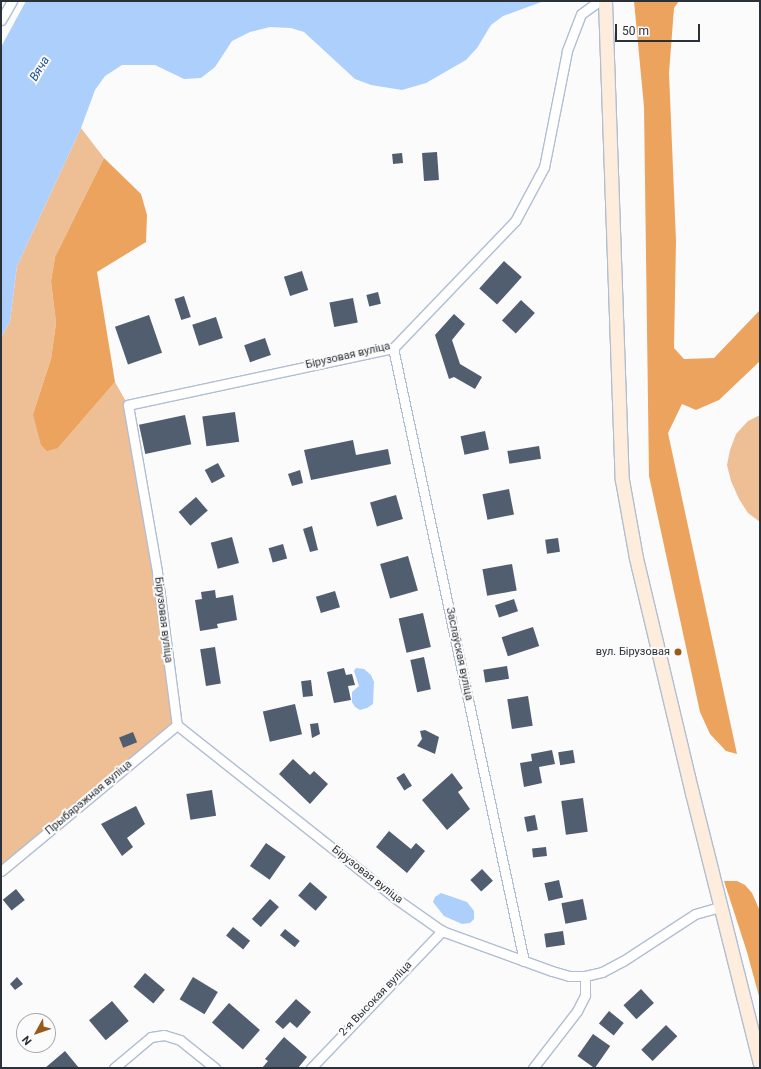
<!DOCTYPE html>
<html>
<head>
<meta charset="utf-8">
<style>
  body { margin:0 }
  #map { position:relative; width:761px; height:1069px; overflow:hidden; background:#fbfbfb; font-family:Roboto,sans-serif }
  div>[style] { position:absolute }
  .green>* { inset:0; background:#eebe94 }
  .forest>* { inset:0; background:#eba35e }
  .water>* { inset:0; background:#adcffc }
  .building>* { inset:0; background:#515e6f; transform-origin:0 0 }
  .roads { filter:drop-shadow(1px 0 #b0bed1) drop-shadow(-1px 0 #b0bed1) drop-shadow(0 1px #b0bed1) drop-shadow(0 -1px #b0bed1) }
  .street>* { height:9px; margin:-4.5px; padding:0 4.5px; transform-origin:4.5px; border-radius:4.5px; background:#fff }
  .secondary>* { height:13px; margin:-6.5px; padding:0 6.5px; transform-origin:6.5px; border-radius:6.5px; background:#feecdc }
  .dots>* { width:11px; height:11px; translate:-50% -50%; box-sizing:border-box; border:2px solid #fbfbfb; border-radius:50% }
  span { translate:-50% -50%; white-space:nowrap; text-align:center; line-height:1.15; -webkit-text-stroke:4px #fbfbfb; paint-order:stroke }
  .street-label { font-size:11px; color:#2b3138 }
  .poi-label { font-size:11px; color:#2b3138 }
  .right { translate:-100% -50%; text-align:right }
  .water-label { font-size:12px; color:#174e8e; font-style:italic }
  .frame { position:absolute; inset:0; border:2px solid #2b3138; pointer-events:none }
  .north { position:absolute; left:16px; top:1013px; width:40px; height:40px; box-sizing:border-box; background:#fbfbfb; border:1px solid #a8aaad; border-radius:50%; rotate:230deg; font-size:11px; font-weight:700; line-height:16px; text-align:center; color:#2b3138 }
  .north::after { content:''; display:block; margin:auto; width:14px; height:18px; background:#965b1b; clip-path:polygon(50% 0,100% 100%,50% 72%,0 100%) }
  .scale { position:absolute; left:615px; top:24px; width:85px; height:18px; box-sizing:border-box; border:2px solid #2b3138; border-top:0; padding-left:5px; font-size:12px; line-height:14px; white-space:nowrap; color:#2b3138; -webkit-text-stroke:3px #fbfbfb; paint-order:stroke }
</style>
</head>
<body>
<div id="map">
  <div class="green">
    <i style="clip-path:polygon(81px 128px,104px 158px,55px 257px,51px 281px,56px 323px,51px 359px,33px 414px,58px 448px,115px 382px,128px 405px,177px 725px,1px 871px,1px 338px,10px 321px,17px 266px)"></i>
    <i style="clip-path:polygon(760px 415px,760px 522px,748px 513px,739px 499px,731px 481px,727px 465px,730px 450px,736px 434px,748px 421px)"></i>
  </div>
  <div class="forest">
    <i style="clip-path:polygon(634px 1px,679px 1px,674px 8px,669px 73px,676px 241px,674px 348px,684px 359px,714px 358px,760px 310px,760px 361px,719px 400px,696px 410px,682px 404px,668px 433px,737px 754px,726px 751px,710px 734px,700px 712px,649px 476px,644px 107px)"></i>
    <i style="clip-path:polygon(104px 158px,141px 194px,147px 215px,146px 242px,97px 272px,115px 382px,58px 448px,47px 451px,41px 445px,33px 414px,51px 359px,56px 323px,51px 281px,55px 257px)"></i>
    <i style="clip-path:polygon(724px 881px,737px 881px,745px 885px,752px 893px,760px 911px,760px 1000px,747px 952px)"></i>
  </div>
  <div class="water">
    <i style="clip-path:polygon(26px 1px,544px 1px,503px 16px,491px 25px,477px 48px,466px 60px,426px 83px,402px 90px,371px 85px,355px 79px,304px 32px,291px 28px,270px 27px,250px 32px,232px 41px,215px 67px,201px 78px,184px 79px,155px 65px,122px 65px,105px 76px,95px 90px,81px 128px,17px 266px,10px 321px,1px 338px,1px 47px)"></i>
    <i style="clip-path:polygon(356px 668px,364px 669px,371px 675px,374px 682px,373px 704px,367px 708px,360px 710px,355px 707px,352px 702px,352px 692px,359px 686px,354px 671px)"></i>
    <i style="clip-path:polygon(441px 893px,467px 902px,474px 911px,474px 919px,470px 923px,462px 924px,444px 916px,433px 902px,435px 897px)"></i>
  </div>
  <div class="building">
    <i style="left:437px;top:152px;width:28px;height:15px;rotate:86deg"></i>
    <i style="left:402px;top:153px;width:10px;height:10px;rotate:84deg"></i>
    <i style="left:504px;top:261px;width:24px;height:37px;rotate:42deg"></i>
    <i style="left:302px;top:271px;width:20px;height:19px;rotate:72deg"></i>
    <i style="left:378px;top:292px;width:12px;height:12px;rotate:76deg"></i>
    <i style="left:184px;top:296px;width:22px;height:10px;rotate:72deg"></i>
    <i style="left:353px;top:298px;width:25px;height:24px;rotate:79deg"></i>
    <i style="left:521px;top:300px;width:19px;height:28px;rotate:43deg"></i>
    <i style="clip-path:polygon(454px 314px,465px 324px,452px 340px,460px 364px,482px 377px,475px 389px,454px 377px,449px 379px,435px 335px)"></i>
    <i style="left:149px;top:315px;width:40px;height:36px;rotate:71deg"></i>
    <i style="left:216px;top:317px;width:22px;height:25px;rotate:72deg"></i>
    <i style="left:265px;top:338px;width:18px;height:22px;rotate:71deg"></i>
    <i style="left:235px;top:412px;width:30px;height:33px;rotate:82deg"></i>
    <i style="left:185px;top:415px;width:30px;height:47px;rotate:78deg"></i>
    <i style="left:485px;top:431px;width:19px;height:25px;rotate:78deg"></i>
    <i style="clip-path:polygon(353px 440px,356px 455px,388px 449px,391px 464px,311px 480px,304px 450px)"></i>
    <i style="left:539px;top:446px;width:13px;height:32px;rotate:81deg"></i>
    <i style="left:218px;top:463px;width:15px;height:15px;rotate:62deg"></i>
    <i style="clip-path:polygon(300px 470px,303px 483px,292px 486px,288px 474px)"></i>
    <i style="left:509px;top:489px;width:26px;height:27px;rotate:79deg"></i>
    <i style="left:396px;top:495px;width:25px;height:27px;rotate:74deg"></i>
    <i style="left:196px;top:497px;width:18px;height:23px;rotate:49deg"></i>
    <i style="clip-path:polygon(312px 526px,318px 550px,310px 552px,303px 529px)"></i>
    <i style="left:232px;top:537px;width:27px;height:22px;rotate:75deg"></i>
    <i style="left:558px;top:538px;width:14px;height:13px;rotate:82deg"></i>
    <i style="left:283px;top:544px;width:15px;height:15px;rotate:74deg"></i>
    <i style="left:408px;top:556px;width:36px;height:29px;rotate:74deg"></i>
    <i style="left:512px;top:564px;width:27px;height:30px;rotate:80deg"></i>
    <i style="clip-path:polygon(215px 590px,216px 598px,233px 595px,237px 620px,217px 624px,218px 628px,200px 631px,195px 600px,202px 599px,201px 592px)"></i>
    <i style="left:335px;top:591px;width:17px;height:20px;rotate:73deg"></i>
    <i style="left:514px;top:599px;width:13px;height:20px;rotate:72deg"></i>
    <i style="left:423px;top:613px;width:35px;height:25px;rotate:77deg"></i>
    <i style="left:533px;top:627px;width:20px;height:33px;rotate:72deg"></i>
    <i style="left:215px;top:647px;width:37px;height:15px;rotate:81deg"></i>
    <i style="left:424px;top:657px;width:33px;height:14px;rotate:78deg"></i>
    <i style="left:507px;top:666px;width:13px;height:24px;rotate:81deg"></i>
    <i style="clip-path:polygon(344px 668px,346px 675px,352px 674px,355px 685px,348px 686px,351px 700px,334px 703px,327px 672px)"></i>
    <i style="left:311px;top:680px;width:16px;height:10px;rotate:83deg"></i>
    <i style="left:528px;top:696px;width:30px;height:21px;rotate:81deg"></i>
    <i style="left:295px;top:704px;width:31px;height:33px;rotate:77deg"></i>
    <i style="clip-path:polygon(318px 723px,320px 734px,312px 738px,310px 724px)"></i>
    <i style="clip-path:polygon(425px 730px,439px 737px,435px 754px,417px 746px,422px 739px,420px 731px)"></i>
    <i style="left:133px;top:732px;width:11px;height:15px;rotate:68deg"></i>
    <i style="clip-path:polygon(552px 750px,555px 764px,539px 767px,542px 783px,524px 787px,520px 763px,532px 761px,531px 754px)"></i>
    <i style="left:573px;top:750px;width:13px;height:15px;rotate:81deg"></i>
    <i style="clip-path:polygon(293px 759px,310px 775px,314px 771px,328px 784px,310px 804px,279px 774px)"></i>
    <i style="left:404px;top:773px;width:15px;height:9px;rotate:58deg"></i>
    <i style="clip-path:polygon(452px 773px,463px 788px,458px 792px,470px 809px,447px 830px,422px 800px)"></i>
    <i style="left:212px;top:790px;width:26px;height:26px;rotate:81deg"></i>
    <i style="left:583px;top:798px;width:34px;height:22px;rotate:82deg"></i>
    <i style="clip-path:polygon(136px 806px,145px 824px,127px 838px,133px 847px,122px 856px,101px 824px)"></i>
    <i style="left:535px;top:815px;width:15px;height:11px;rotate:79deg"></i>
    <i style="clip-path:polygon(389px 831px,411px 849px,416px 843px,425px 851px,407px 873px,376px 847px)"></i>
    <i style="left:266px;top:843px;width:24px;height:28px;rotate:35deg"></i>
    <i style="left:546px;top:847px;width:9px;height:14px;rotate:84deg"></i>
    <i style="left:482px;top:869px;width:16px;height:16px;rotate:47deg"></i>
    <i style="left:559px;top:880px;width:18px;height:15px;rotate:77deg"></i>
    <i style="left:310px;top:882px;width:23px;height:18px;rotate:41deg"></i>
    <i style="left:16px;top:889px;width:14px;height:17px;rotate:51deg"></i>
    <i style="left:270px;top:899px;width:12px;height:27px;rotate:42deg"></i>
    <i style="left:583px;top:899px;width:21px;height:22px;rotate:79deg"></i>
    <i style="left:233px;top:927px;width:22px;height:11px;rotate:39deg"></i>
    <i style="left:285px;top:929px;width:19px;height:8px;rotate:39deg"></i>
    <i style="left:563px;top:931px;width:14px;height:19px;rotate:82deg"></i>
    <i style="left:145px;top:973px;width:26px;height:18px;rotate:40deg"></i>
    <i style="clip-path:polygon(17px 977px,23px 984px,15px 990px,10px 984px)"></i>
    <i style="left:193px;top:977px;width:29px;height:26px;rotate:31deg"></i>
    <i style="left:641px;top:989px;width:19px;height:24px;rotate:47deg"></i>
    <i style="clip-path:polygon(296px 999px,311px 1012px,297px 1028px,290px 1022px,283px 1029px,275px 1022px)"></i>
    <i style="left:112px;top:1001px;width:26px;height:30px;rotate:50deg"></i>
    <i style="left:229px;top:1003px;width:41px;height:26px;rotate:41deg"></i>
    <i style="left:609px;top:1011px;width:19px;height:16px;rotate:39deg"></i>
    <i style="left:666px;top:1025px;width:16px;height:35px;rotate:45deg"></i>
    <i style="left:593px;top:1034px;width:21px;height:27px;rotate:35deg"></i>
    <i style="clip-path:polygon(284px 1037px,307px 1057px,298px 1068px,262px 1068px,268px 1061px,265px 1059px)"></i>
    <i style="clip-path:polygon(65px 1051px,79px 1068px,45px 1068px)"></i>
  </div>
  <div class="roads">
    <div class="street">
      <i style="left:599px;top:1px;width:22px;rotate:144deg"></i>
      <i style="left:581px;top:14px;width:40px;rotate:111deg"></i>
      <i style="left:567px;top:51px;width:118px;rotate:101.2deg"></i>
      <i style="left:544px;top:167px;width:61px;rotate:118.2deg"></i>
      <i style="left:515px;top:221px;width:176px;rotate:133.8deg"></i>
      <i style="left:393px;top:348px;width:271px;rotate:167.9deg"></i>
      <i style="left:128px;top:405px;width:169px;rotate:80.1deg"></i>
      <i style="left:157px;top:572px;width:154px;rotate:82.6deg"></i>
      <i style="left:177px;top:725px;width:278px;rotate:38.4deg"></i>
      <i style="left:395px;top:898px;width:57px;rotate:35.1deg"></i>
      <i style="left:442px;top:931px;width:117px;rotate:20deg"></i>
      <i style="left:552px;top:971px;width:18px;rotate:16deg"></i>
      <i style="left:569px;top:976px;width:16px"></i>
      <i style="left:585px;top:976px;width:17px;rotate:-13deg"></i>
      <i style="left:602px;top:972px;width:24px;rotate:-28deg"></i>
      <i style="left:623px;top:961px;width:86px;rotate:-33.1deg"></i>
      <i style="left:695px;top:914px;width:26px;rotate:-16deg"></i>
      <i style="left:1px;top:20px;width:22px;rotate:-60deg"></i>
      <i style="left:393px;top:348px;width:627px;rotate:77.94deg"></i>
      <i style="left:1px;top:871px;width:229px;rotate:-39.7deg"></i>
      <i style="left:114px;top:1068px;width:48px;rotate:-40deg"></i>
      <i style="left:151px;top:1037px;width:13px;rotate:-9deg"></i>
      <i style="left:164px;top:1035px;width:17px;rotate:17deg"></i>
      <i style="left:180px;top:1040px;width:45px;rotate:38.7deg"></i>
      <i style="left:311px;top:1068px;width:190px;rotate:-46.3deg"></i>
      <i style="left:533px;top:1068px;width:72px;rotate:-52.3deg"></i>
      <i style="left:577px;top:1011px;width:18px;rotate:-63deg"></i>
      <i style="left:585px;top:995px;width:19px;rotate:-90deg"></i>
    </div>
    <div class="secondary">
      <i style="left:605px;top:1px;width:479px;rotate:88deg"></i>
      <i style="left:622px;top:480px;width:79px;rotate:79.8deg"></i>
      <i style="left:636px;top:558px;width:242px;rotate:76.6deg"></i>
      <i style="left:692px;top:793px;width:279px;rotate:75.9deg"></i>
    </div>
  </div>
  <div class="dots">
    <i style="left:678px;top:652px;background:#965b1b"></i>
  </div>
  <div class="street-label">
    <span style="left:348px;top:356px;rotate:-13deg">Бірузовая вуліца</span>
    <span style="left:163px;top:620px;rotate:83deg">Бірузовая вуліца</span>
    <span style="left:459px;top:654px;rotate:78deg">Заслаўская вуліца</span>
    <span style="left:89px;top:798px;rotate:-40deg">Прыбярэжная вуліца</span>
    <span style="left:367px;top:875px;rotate:38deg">Бірузовая вуліца</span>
    <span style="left:376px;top:999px;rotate:-46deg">2-я Высокая вуліца</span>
  </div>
  <div class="poi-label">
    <span class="right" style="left:670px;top:652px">вул. Бірузовая</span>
  </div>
  <div class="water-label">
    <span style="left:40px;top:69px;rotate:-59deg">Вяча</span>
  </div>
  <div class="frame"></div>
  <div class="north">N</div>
  <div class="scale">50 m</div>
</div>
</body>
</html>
